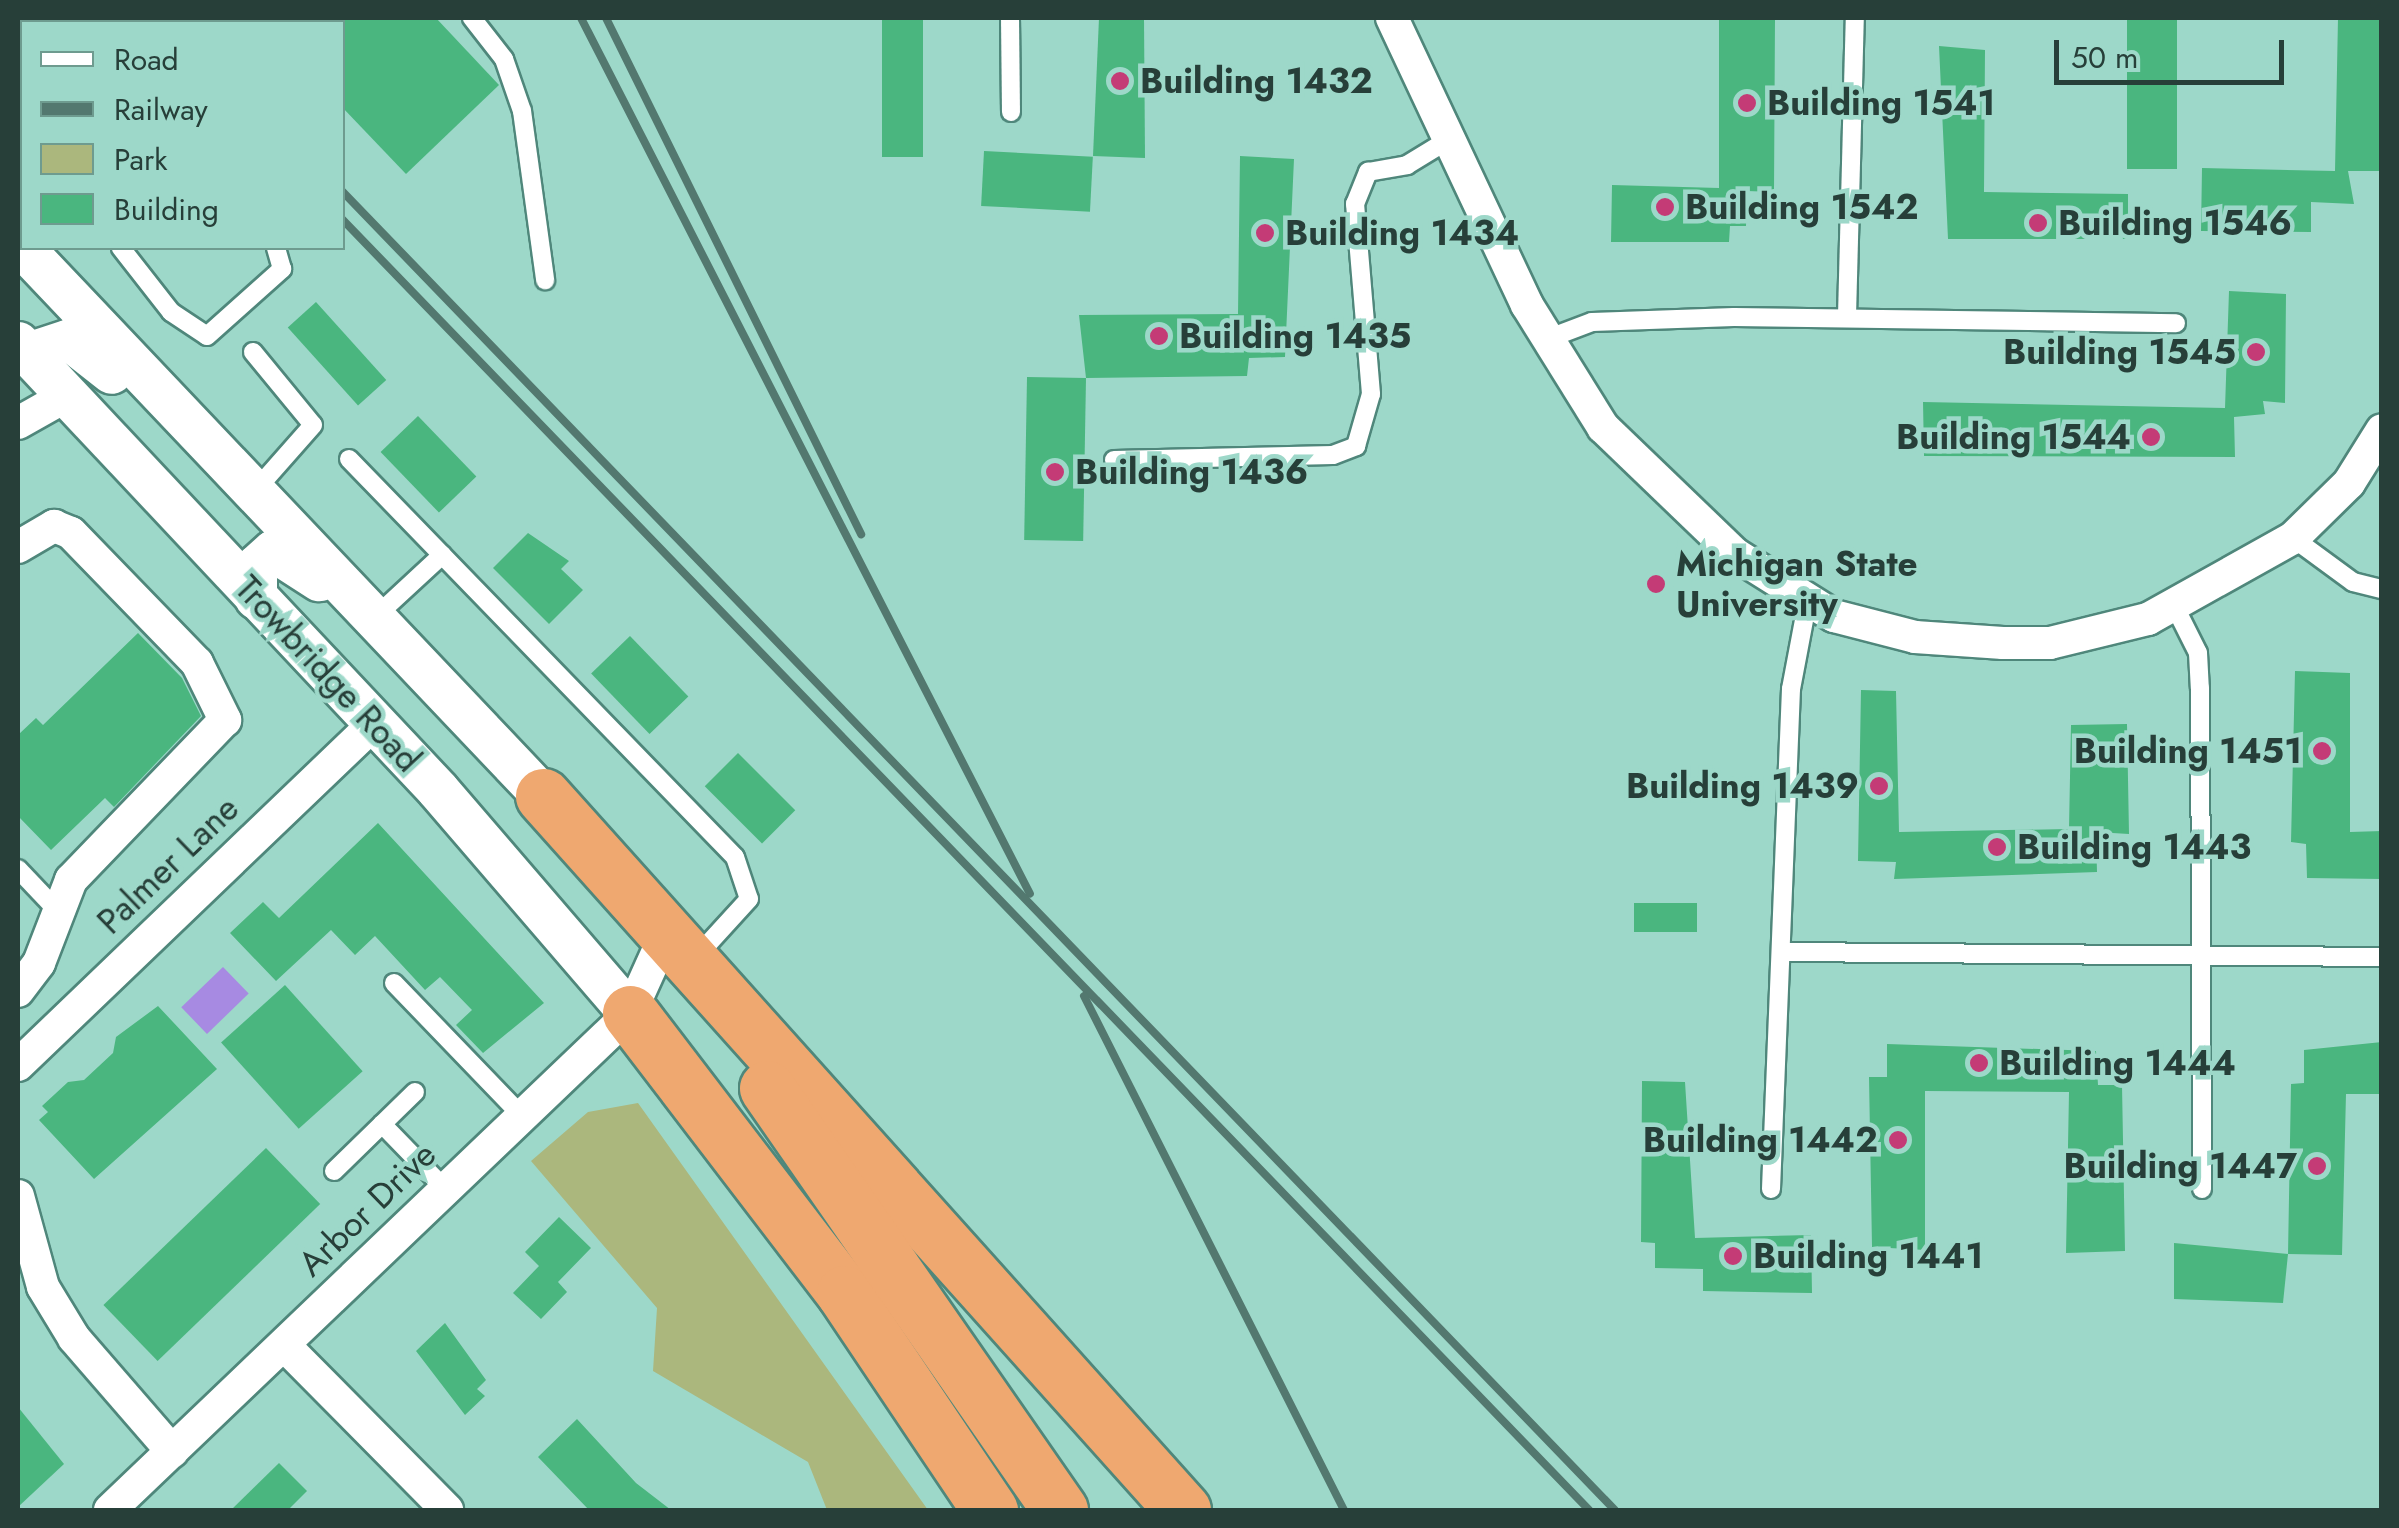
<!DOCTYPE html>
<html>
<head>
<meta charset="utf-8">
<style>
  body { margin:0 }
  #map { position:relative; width:2399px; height:1528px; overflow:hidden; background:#9dd8c9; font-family:Jost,sans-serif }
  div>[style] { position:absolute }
  .green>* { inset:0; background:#abb77d }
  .water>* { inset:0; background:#a78ae2; transform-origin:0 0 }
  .building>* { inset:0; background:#4ab67f; transform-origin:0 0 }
  .roads { filter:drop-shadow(2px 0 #4f877b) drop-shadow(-2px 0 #4f877b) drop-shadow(0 2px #4f877b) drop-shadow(0 -2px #4f877b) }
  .service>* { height:18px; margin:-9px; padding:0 9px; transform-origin:9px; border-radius:9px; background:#fff }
  .minor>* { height:32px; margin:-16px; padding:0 16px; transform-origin:16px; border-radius:16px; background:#fff }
  .tertiary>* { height:42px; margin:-21px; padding:0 21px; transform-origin:21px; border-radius:21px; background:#fff }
  .motorway>* { height:55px; margin:-27.5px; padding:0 27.5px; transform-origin:27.5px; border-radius:27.5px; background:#efa870 }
  .rail>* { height:8px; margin:-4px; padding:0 4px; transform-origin:4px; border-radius:4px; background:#53786f }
  .dots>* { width:28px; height:28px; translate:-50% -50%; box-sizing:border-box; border:5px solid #9dd8c9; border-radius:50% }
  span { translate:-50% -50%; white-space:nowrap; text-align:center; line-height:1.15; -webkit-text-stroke:9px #9dd8c9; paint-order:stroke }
  .poi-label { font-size:35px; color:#273f39; font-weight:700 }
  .left { translate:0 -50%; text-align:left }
  .right { translate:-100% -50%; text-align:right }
  .street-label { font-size:35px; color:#273f39 }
  .frame { position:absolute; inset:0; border:20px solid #273f39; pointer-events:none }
  .legend { position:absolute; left:20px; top:20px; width:325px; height:230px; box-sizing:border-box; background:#9dd8c9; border:2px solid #6e9b8f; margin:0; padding:12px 18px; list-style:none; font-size:30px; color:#273f39 }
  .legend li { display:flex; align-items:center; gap:20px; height:50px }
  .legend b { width:50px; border:2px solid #6e9b8f }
  .scale { position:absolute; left:2054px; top:40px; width:230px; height:45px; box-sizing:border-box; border:5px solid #273f39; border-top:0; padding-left:12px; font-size:30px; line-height:35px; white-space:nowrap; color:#273f39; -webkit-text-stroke:8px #9dd8c9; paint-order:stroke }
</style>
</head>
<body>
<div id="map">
  <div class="green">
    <i style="clip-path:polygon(638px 1103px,928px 1510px,827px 1510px,808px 1462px,653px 1371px,657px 1308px,531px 1161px,588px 1112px)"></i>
  </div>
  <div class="water">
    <i style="left:223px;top:967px;width:37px;height:58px;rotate:46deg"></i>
  </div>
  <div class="building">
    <i style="clip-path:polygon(342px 18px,436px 18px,499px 85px,406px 174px,342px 107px)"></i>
    <i style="left:882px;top:18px;width:41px;height:139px"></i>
    <i style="clip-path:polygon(1099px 18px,1144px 18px,1145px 158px,1093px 156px)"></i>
    <i style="clip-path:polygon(1719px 18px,1775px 18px,1774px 192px,1747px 191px,1746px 226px,1730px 226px,1729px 242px,1611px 242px,1612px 185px,1719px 188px)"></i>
    <i style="left:2127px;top:18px;width:50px;height:151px"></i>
    <i style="clip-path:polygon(2338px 18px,2382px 18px,2382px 171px,2348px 171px,2354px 204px,2311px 202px,2311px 232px,2201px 231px,2202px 168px,2335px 171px)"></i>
    <i style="clip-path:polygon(1939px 46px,1985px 50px,1984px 192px,2128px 194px,2128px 239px,1948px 239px)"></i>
    <i style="left:984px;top:151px;width:109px;height:55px;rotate:3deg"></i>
    <i style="clip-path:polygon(1240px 156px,1294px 159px,1285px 357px,1249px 358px,1247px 376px,1086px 378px,1079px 315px,1238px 314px)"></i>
    <i style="clip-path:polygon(2229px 291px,2286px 294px,2285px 403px,2263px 401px,2265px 414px,2234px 417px,2235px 457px,1924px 456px,1923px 402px,2225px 408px)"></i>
    <i style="left:316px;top:302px;width:105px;height:38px;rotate:48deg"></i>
    <i style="left:1086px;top:378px;width:163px;height:59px;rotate:91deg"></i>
    <i style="left:418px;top:416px;width:84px;height:52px;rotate:46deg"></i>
    <i style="clip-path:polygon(528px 533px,569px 561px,561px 569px,583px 590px,549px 624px,493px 568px)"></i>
    <i style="clip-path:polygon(138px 633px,182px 678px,201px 716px,114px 807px,105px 798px,51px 850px,18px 816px,18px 735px,36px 718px,43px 725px)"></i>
    <i style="left:630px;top:636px;width:84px;height:54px;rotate:46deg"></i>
    <i style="clip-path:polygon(2295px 671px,2350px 673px,2350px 832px,2382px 831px,2382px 879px,2307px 878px,2306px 844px,2291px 842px)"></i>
    <i style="clip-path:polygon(1861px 690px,1896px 691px,1899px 832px,2069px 829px,2071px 725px,2127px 724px,2129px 834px,2096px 832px,2097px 872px,1894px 879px,1896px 862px,1858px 861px)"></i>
    <i style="left:738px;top:753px;width:81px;height:47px;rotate:45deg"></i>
    <i style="clip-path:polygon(378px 823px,544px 1003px,483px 1053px,456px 1025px,472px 1010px,440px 977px,425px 990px,375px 936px,355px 955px,331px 930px,276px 981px,230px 933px,263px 902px,279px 918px)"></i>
    <i style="left:1634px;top:903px;width:63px;height:29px"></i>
    <i style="left:285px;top:985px;width:116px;height:86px;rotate:48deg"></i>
    <i style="clip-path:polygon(158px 1006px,217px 1069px,94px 1179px,39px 1120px,48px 1112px,42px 1106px,68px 1082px,84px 1080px,113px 1053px,116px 1037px)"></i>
    <i style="clip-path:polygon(2382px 1042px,2382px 1094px,2346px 1094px,2342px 1255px,2288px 1254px,2291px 1084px,2304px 1083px,2304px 1050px)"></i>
    <i style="clip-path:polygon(1887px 1044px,2096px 1051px,2098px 1085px,2122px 1085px,2125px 1251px,2066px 1253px,2069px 1092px,1925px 1091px,1925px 1250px,1872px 1247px,1869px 1077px,1887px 1077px)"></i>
    <i style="clip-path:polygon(1642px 1081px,1685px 1082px,1695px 1238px,1811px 1235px,1812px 1293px,1703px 1291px,1703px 1269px,1655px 1268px,1655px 1243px,1641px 1242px)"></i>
    <i style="left:266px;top:1148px;width:78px;height:226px;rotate:46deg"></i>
    <i style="clip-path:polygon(559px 1217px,591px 1248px,558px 1282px,567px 1292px,541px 1319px,513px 1293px,539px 1266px,525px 1252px)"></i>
    <i style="clip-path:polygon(2174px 1243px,2288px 1254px,2283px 1303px,2174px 1299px)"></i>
    <i style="clip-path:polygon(445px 1323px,486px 1380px,477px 1389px,485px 1396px,465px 1415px,416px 1351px)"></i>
    <i style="clip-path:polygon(18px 1407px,64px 1464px,18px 1507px)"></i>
    <i style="clip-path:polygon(577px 1419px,636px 1483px,671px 1510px,589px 1510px,538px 1457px)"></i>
    <i style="clip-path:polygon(279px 1463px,307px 1491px,288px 1510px,231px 1510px)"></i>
  </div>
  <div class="roads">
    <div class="service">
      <i style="left:33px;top:18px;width:6px;rotate:39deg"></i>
      <i style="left:472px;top:18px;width:52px;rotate:52deg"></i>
      <i style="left:504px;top:59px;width:55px;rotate:70.9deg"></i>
      <i style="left:522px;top:111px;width:171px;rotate:82.2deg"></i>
      <i style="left:1010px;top:18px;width:94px;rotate:89.4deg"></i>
      <i style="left:18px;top:86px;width:6px;rotate:-51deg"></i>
      <i style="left:121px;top:248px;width:81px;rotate:52deg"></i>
      <i style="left:171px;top:312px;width:43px;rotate:33.7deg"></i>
      <i style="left:207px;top:336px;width:101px;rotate:-41.8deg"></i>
      <i style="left:282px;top:269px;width:22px;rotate:-106deg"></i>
      <i style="left:1847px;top:316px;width:298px;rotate:-88.5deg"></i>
      <i style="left:1547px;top:339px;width:48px;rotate:-20.7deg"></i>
      <i style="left:1592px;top:322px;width:142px;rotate:-2deg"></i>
      <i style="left:1734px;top:317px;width:442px;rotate:0.8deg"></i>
      <i style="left:253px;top:352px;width:94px;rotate:50.6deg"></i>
      <i style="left:313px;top:425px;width:89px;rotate:131.4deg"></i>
      <i style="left:349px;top:459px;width:554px;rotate:45.88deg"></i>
      <i style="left:735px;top:857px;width:44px;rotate:71.6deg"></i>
      <i style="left:749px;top:899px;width:79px;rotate:132.4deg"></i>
      <i style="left:1114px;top:460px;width:219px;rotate:-1.3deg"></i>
      <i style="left:1333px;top:455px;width:25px;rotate:-21deg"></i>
      <i style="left:1356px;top:446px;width:54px;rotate:-73.9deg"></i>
      <i style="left:1371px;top:394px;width:191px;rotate:-94.8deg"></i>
      <i style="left:1355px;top:204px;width:35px;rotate:-68deg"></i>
      <i style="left:1368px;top:172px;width:40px;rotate:-10deg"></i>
      <i style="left:1407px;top:165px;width:48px;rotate:-31.4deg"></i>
      <i style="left:2293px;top:538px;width:74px;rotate:36.3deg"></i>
      <i style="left:2353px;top:582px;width:30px;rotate:14deg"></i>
      <i style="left:2176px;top:609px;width:49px;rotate:63.4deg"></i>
      <i style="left:2198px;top:653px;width:35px;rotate:87deg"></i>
      <i style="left:2200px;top:688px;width:501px;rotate:89.77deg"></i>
      <i style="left:374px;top:618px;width:93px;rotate:-42.8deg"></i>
      <i style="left:18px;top:869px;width:54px;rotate:46.5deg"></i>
      <i style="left:1785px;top:952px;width:597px;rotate:0.48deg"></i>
      <i style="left:394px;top:983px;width:185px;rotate:46.1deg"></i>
      <i style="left:382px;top:1124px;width:91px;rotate:45.9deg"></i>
      <i style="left:334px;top:1171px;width:113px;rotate:-44.3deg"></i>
      <i style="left:1771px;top:1189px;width:500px;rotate:-87.71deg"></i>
      <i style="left:1791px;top:689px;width:86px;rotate:-79.3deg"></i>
    </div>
    <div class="minor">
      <i style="left:1392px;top:18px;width:317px;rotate:64.8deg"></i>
      <i style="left:1527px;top:305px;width:144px;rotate:58.1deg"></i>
      <i style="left:1603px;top:427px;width:183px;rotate:43.9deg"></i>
      <i style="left:1735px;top:554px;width:117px;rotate:32.1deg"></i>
      <i style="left:1834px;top:616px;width:84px;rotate:14.5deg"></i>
      <i style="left:1915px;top:637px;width:88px;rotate:3.9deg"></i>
      <i style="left:2003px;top:643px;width:47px"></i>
      <i style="left:2050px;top:643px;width:101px;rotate:-13.8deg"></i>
      <i style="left:2148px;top:619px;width:166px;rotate:-29.2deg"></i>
      <i style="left:2293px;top:538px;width:78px;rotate:-44.5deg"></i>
      <i style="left:2349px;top:483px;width:62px;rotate:-58.1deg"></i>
      <i style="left:18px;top:423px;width:55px;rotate:-29.4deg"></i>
      <i style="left:18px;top:547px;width:42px;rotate:-30.3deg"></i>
      <i style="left:54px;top:526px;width:18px;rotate:22deg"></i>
      <i style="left:71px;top:533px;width:181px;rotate:45.9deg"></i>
      <i style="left:197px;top:663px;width:64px;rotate:63.8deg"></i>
      <i style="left:225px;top:720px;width:222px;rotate:133.9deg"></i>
      <i style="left:71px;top:880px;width:89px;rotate:111.1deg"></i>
      <i style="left:39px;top:963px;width:35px;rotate:127deg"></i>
      <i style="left:18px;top:1065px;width:494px;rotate:-43.8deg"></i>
      <i style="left:18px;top:1196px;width:94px;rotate:74.6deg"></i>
      <i style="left:43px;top:1287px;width:60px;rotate:58.7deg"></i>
      <i style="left:74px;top:1338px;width:150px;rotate:49.1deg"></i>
      <i style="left:284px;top:1345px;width:232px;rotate:45.3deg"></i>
      <i style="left:110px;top:1510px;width:719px;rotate:-43.7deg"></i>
      <i style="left:630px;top:1013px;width:68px;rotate:-65.7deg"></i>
    </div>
    <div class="tertiary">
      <i style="left:23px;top:248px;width:755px;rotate:46.5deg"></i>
      <i style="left:18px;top:343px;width:613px;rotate:46.78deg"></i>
      <i style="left:438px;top:790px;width:294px;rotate:49.3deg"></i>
      <i style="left:28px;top:354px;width:44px;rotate:-18.4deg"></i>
      <i style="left:70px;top:340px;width:53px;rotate:38.2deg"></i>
      <i style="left:256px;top:598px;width:31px;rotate:-90deg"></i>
      <i style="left:256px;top:567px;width:24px;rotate:-42deg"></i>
      <i style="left:274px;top:551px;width:54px;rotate:32.8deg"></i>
    </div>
    <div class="motorway">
      <i style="left:543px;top:796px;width:959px;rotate:48.13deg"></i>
      <i style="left:630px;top:1013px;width:352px;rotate:52.6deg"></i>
      <i style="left:844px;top:1293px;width:262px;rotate:56.1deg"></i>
      <i style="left:767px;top:1088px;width:514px;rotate:55.23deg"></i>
    </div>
  </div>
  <div class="rail">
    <i style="left:147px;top:18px;width:6px;rotate:39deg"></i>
    <i style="left:175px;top:18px;width:6px;rotate:39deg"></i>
    <i style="left:581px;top:18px;width:984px;rotate:62.86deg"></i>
    <i style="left:606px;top:18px;width:576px;rotate:63.7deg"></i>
    <i style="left:342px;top:191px;width:1833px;rotate:46.02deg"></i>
    <i style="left:342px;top:219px;width:1795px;rotate:45.99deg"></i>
    <i style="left:1084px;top:996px;width:576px;rotate:63.17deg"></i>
  </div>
  <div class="dots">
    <i style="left:1120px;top:81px;background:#c43b76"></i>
    <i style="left:1747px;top:103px;background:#c43b76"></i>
    <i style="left:1665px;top:207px;background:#c43b76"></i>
    <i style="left:2038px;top:223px;background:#c43b76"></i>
    <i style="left:1265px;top:233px;background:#c43b76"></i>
    <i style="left:1159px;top:336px;background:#c43b76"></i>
    <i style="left:2256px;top:352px;background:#c43b76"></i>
    <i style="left:2151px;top:437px;background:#c43b76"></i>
    <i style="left:1055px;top:472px;background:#c43b76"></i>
    <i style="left:1656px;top:584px;background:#c43b76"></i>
    <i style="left:2322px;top:751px;background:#c43b76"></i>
    <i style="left:1879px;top:786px;background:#c43b76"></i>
    <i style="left:1997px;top:847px;background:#c43b76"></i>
    <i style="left:1979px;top:1063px;background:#c43b76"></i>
    <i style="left:1898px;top:1140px;background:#c43b76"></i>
    <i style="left:2317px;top:1166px;background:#c43b76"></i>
    <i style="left:1733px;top:1256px;background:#c43b76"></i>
  </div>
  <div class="poi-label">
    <span class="left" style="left:1140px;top:81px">Building 1432</span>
    <span class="left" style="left:1767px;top:103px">Building 1541</span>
    <span class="left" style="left:1685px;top:207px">Building 1542</span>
    <span class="left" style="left:2058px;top:223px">Building 1546</span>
    <span class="left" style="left:1285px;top:233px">Building 1434</span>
    <span class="left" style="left:1179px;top:336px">Building 1435</span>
    <span class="right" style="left:2236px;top:352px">Building 1545</span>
    <span class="right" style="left:2131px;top:437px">Building 1544</span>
    <span class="left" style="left:1075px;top:472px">Building 1436</span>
    <span class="left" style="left:1676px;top:584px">Michigan State<br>University</span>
    <span class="right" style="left:2302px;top:751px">Building 1451</span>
    <span class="right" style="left:1859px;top:786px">Building 1439</span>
    <span class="left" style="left:2017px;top:847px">Building 1443</span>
    <span class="left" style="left:1999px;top:1063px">Building 1444</span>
    <span class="right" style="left:1878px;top:1140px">Building 1442</span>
    <span class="right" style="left:2297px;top:1166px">Building 1447</span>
    <span class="left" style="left:1753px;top:1256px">Building 1441</span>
  </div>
  <div class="street-label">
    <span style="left:328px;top:674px;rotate:47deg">Trowbridge Road</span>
    <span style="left:168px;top:865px;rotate:-44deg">Palmer Lane</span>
    <span style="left:367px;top:1209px;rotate:-44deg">Arbor Drive</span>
  </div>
  <div class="frame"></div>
  <ul class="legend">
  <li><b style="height:12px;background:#fff"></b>Road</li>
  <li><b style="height:12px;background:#53786f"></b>Railway</li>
  <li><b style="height:28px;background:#abb77d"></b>Park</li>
  <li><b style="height:28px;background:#4ab67f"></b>Building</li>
  </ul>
  <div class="scale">50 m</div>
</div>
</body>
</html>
